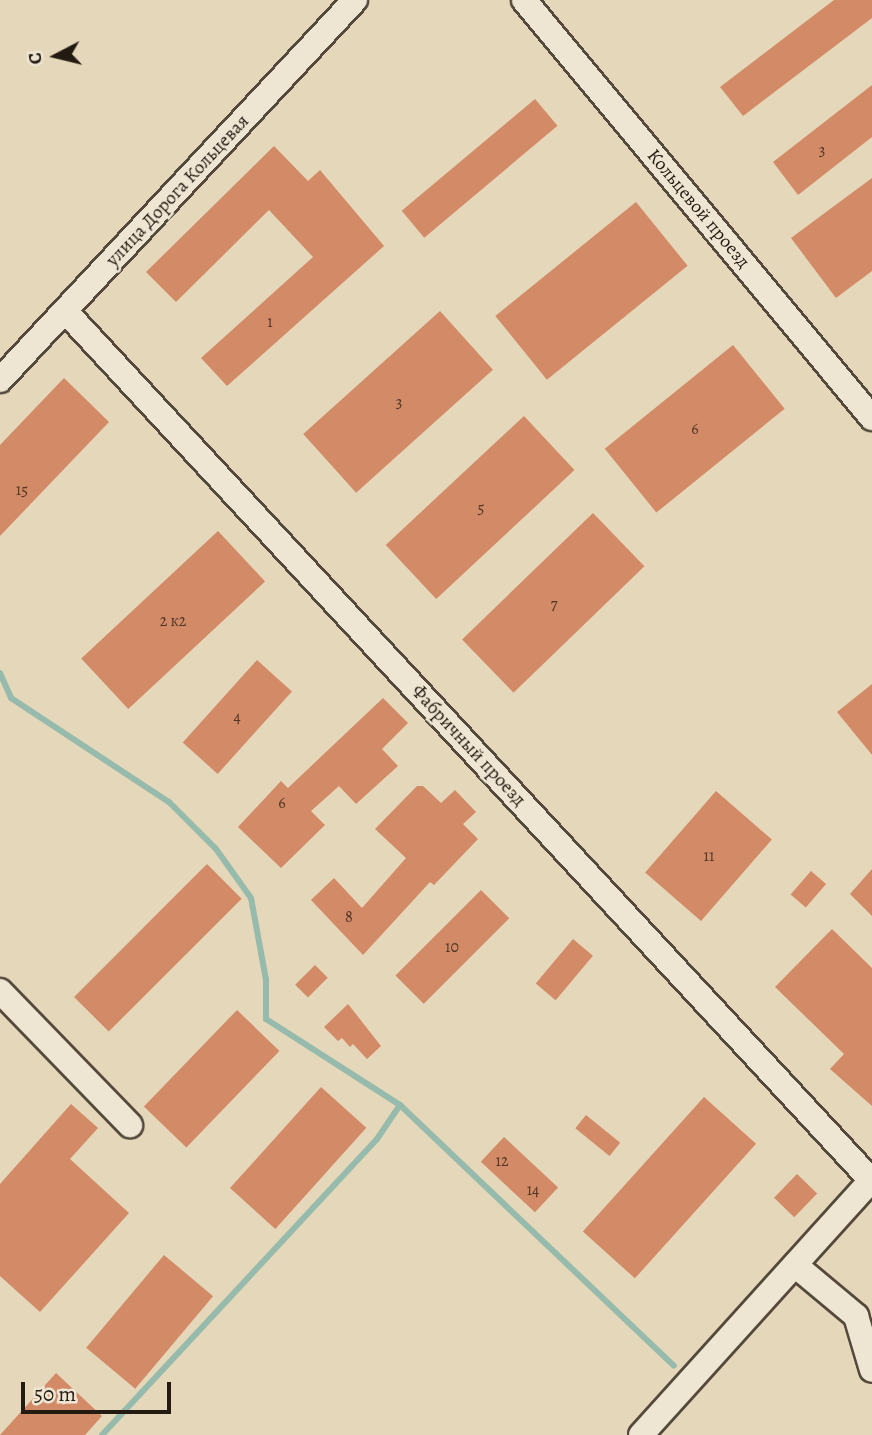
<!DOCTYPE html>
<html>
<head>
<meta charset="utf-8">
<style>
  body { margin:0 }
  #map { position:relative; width:872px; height:1435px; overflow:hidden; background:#e5d7b9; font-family:Alegreya,serif }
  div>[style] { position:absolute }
  .stream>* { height:6px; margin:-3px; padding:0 3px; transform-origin:3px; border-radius:3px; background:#96baab }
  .building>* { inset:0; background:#d28a67; transform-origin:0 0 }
  .roads { filter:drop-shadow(2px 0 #54493c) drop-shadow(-2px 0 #54493c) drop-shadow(0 2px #54493c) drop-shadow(0 -2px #54493c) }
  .minor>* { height:24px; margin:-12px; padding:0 12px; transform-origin:12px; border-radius:12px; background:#eee5d2 }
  span { translate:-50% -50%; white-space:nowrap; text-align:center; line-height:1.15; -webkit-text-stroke:5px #eee5d2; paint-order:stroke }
  .number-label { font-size:16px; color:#4f3627 }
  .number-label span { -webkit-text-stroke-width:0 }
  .street-label { font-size:19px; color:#231a12 }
  .north { position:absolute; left:21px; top:21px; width:70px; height:70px; -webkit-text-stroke:5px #eee5d2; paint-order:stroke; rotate:263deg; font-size:19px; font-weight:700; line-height:28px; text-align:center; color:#231a12 }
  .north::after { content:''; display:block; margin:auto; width:24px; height:32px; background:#231a12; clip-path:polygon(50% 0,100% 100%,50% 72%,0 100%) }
  .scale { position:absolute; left:21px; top:1382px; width:150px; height:32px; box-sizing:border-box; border:4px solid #231a12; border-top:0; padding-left:9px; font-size:21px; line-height:24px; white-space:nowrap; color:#231a12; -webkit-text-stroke:5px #eee5d2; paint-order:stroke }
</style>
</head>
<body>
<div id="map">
  <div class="stream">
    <i style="left:0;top:673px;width:27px;rotate:66deg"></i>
    <i style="left:11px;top:698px;width:189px;rotate:33.4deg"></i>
    <i style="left:169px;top:802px;width:66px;rotate:45deg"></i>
    <i style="left:216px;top:849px;width:60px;rotate:54.5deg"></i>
    <i style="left:251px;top:898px;width:83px;rotate:79.6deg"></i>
    <i style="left:266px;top:980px;width:39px;rotate:90deg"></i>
    <i style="left:266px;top:1019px;width:159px;rotate:32.7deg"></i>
    <i style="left:102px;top:1435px;width:404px;rotate:-47.1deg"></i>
    <i style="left:377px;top:1139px;width:41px;rotate:-55.9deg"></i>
    <i style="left:400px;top:1105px;width:378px;rotate:43.6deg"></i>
  </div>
  <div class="building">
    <i style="clip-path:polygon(834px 0,872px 0,872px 18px,743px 116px,720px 87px)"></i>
    <i style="clip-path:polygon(872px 85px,872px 137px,798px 195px,773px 162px)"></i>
    <i style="left:535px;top:99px;width:35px;height:174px;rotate:50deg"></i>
    <i style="clip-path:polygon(274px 146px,308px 181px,320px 170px,384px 246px,227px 386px,201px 358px,313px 257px,269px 210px,176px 302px,146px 272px)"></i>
    <i style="clip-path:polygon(872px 178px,872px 271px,836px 298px,791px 238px)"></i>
    <i style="left:636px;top:202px;width:82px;height:181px;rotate:51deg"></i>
    <i style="left:440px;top:311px;width:79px;height:184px;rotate:48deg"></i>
    <i style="left:733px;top:345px;width:82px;height:165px;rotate:51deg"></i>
    <i style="clip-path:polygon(64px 378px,109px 422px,0 536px,0 445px)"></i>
    <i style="left:524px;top:416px;width:74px;height:189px;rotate:47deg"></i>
    <i style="left:593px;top:513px;width:74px;height:182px;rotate:46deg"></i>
    <i style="left:218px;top:531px;width:69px;height:187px;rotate:47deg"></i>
    <i style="left:257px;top:660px;width:47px;height:111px;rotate:42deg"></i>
    <i style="clip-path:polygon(872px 684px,872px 755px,837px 712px)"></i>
    <i style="clip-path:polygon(383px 698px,408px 723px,382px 749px,398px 766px,356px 804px,339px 786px,311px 811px,325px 825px,281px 868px,238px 827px,281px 781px,288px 788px)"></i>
    <i style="clip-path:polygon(417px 786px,423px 786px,441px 803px,455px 790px,476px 812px,463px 824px,478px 839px,434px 885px,430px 882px,363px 955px,311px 900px,334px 878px,362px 908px,406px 858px,375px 829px)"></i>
    <i style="left:716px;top:791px;width:74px;height:108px;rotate:41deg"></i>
    <i style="left:207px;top:864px;width:49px;height:188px;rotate:45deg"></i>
    <i style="clip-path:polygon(872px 869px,872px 916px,850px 894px)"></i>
    <i style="left:811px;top:871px;width:20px;height:31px;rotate:41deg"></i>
    <i style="left:481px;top:890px;width:40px;height:121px;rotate:45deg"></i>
    <i style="clip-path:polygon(832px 929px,872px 968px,872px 1106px,830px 1069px,844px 1054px,775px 987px)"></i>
    <i style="left:573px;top:939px;width:26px;height:58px;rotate:40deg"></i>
    <i style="left:315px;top:965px;width:18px;height:28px;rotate:45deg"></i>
    <i style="clip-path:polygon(348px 1004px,381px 1046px,367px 1059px,353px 1044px,350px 1047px,342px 1038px,338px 1041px,324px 1027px)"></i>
    <i style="left:237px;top:1010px;width:59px;height:134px;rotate:44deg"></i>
    <i style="left:321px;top:1087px;width:61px;height:136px;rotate:42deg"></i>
    <i style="left:704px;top:1097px;width:70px;height:181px;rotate:42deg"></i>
    <i style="clip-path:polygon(71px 1104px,98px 1128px,70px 1159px,129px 1213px,40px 1312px,0 1276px,0 1184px)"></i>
    <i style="left:586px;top:1115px;width:44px;height:17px;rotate:39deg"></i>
    <i style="left:504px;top:1137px;width:74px;height:34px;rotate:43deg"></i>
    <i style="left:797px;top:1174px;width:28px;height:33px;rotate:44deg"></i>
    <i style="left:164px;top:1255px;width:64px;height:121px;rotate:40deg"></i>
    <i style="clip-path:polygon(56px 1373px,102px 1416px,85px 1435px,0 1435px)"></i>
  </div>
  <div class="roads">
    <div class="minor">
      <i style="left:524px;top:0;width:544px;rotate:50.22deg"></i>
      <i style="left:66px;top:312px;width:1184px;rotate:47.16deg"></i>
      <i style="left:0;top:380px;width:520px;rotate:-46.95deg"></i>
      <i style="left:0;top:991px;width:187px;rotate:45.9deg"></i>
      <i style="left:795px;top:1265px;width:80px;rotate:39.9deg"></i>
      <i style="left:856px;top:1316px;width:56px;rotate:73.5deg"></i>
      <i style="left:641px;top:1435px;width:345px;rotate:-47.9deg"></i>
    </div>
  </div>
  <div class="number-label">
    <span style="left:822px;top:150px">3</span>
    <span style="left:270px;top:322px">1</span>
    <span style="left:399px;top:402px">3</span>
    <span style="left:695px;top:429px">6</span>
    <span style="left:22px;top:490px">15</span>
    <span style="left:481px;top:508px">5</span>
    <span style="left:554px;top:604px">7</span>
    <span style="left:173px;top:621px">2 к2</span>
    <span style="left:237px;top:717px">4</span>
    <span style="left:282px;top:803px">6</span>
    <span style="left:709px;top:856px">11</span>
    <span style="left:349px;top:917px">8</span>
    <span style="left:452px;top:947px">10</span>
    <span style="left:502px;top:1161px">12</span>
    <span style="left:533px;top:1190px">14</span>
  </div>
  <div class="street-label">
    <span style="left:178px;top:191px;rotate:-47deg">улица Дорога Кольцевая</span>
    <span style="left:698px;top:209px;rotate:50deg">Кольцевой проезд</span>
    <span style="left:468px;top:746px;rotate:47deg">Фабричный проезд</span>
  </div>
  <div class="north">С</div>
  <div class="scale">50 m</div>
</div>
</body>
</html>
